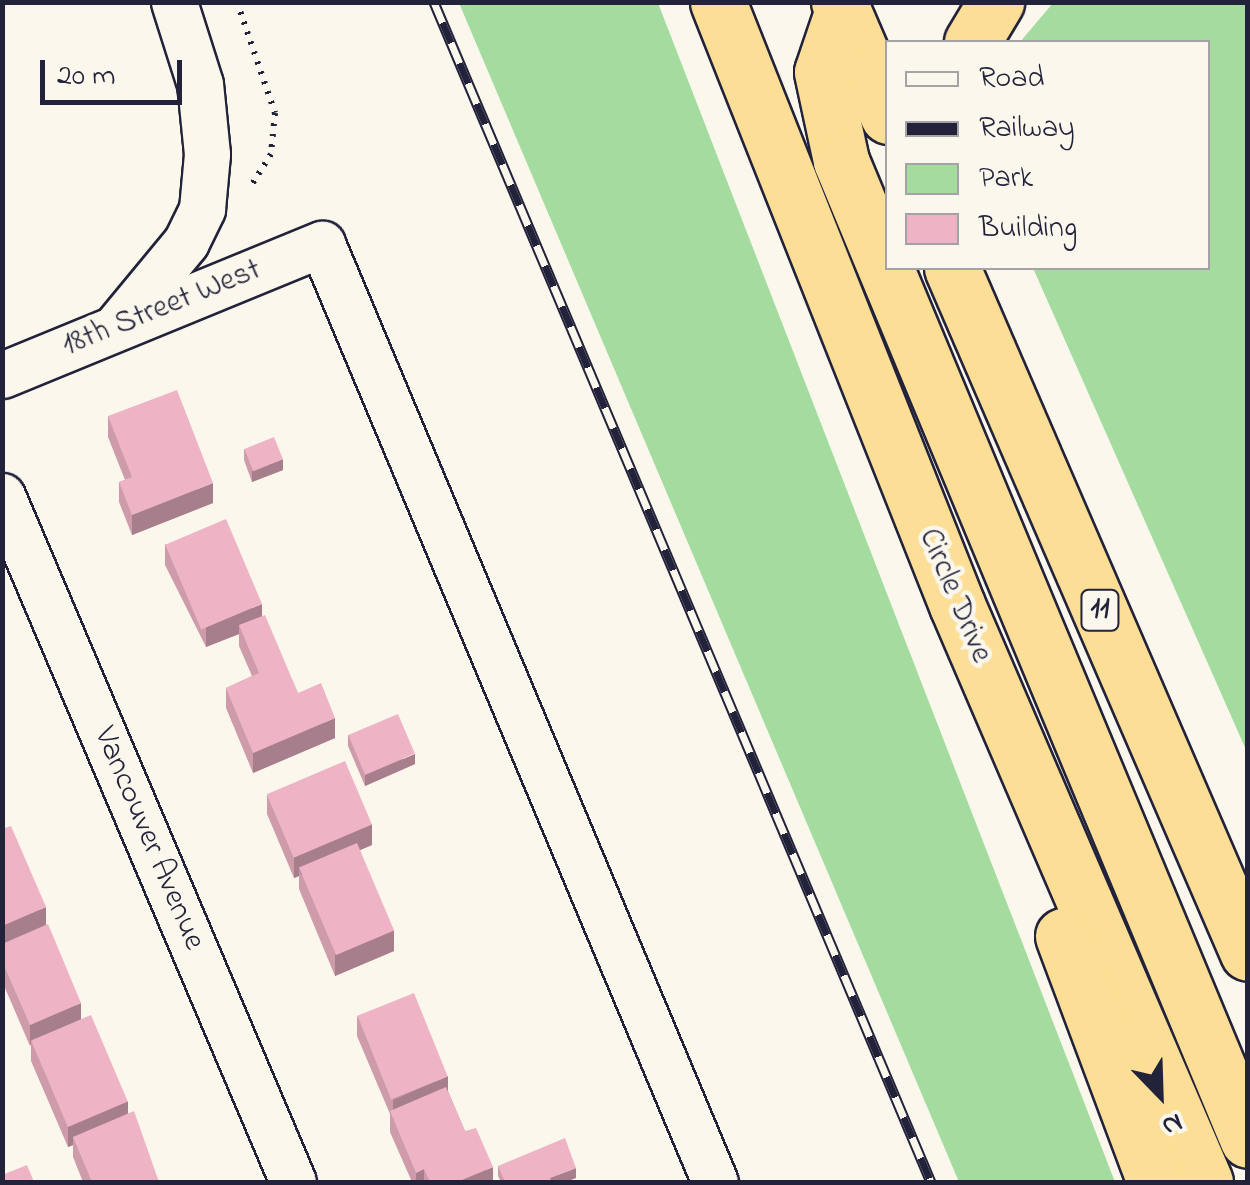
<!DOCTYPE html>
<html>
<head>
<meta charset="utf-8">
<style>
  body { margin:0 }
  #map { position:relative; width:1250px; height:1185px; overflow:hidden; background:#fbf7ec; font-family:"Indie Flower",sans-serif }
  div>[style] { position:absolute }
  .green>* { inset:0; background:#a4db9f }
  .path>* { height:6px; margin-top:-3px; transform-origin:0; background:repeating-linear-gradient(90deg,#22223b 0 2.5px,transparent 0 10.5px) }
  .roads { filter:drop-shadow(2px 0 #22223b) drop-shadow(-2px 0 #22223b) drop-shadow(0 2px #22223b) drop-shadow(0 -2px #22223b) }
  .minor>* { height:45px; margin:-22.5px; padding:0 22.5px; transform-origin:22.5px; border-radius:22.5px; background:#fbf7ec }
  .highway>* { height:55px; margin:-27.5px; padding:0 27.5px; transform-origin:27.5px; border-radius:27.5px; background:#fdde96 }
  .rail>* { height:11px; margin-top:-5.5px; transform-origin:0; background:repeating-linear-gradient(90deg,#fbf7ec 0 22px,#22223b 0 44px); box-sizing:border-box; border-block:2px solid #22223b }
  .wall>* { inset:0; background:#cd9baa }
  .shaded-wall>* { inset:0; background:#a77e8b }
  .building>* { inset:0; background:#eeb4c6; transform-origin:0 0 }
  span { translate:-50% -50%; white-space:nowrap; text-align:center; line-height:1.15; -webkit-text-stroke:9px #fbf7ec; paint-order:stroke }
  .shield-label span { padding:2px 8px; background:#fbf7ec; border:2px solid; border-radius:8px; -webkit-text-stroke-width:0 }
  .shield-label { font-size:30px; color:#22223b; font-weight:700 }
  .street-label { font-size:32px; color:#22223b }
  .frame { position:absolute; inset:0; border:5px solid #22223b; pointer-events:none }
  .legend { position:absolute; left:885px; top:40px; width:325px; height:230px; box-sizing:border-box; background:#fbf7ec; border:2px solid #a4a2a5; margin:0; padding:12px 18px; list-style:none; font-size:30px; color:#22223b }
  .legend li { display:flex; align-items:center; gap:20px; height:50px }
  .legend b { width:50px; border:2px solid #a4a2a5 }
  .north { position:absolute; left:1110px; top:1045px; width:100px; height:100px; -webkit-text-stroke:8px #fbf7ec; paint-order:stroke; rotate:157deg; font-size:28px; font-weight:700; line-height:40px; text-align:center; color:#22223b }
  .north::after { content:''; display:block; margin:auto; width:35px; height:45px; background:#22223b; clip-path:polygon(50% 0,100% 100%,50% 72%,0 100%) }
  .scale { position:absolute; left:40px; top:60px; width:142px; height:45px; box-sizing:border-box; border:5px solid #22223b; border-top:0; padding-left:12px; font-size:30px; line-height:35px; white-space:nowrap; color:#22223b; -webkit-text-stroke:8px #fbf7ec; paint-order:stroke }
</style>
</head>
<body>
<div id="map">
  <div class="green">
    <i style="clip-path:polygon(459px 3px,658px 3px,1115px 1182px,959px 1182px)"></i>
    <i style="clip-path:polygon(1053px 3px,1247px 3px,1247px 752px,1033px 268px,1208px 268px,1208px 42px,1020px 42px)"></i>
  </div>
  <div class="path">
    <i style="left:237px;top:2px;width:117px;rotate:71.1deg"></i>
    <i style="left:275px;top:113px;width:41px;rotate:95.6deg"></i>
    <i style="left:271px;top:154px;width:40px;rotate:122deg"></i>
  </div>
  <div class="roads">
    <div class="minor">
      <i style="left:119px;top:323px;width:105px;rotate:-50.4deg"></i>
      <i style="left:186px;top:242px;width:37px;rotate:-64deg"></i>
      <i style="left:202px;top:209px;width:55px;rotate:-84.8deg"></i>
      <i style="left:207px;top:154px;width:70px;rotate:-95.7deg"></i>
      <i style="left:200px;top:84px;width:86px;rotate:-107.6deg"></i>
      <i style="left:2px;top:375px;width:346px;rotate:-22.3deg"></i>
      <i style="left:322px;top:244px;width:1017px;rotate:67.27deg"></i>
      <i style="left:2px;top:496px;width:745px;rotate:67.01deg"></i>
    </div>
    <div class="highway">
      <i style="left:718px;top:2px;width:649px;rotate:68.38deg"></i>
      <i style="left:957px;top:605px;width:628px;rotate:66.74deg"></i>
      <i style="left:839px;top:2px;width:124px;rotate:66.7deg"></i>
      <i style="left:843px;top:10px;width:65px;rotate:108.7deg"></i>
      <i style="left:822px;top:72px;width:91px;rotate:77.9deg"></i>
      <i style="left:841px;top:161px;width:1060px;rotate:67.43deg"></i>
      <i style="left:972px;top:42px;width:47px;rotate:-59deg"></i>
      <i style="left:952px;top:268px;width:746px;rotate:66.63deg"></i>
      <i style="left:1063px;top:936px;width:263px;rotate:69.5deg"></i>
    </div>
  </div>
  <div class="rail">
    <i style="left:434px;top:2px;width:1280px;rotate:67.16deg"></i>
  </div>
  <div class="wall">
    <i style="clip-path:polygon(108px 416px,213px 503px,132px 535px,119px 502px,119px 482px,125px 480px,108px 437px)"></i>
    <i style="clip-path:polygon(244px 449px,283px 470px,252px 482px,244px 460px)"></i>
    <i style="clip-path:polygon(165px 544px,262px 616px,298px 693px,335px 738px,253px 773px,226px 708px,226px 688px,252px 676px,239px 646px,239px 634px,206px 647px,165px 565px)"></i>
    <i style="clip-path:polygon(348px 735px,415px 764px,365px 786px,348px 746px)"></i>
    <i style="clip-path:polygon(267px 794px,372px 845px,360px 850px,394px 951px,335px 976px,299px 889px,299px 876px,294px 878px,267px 814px)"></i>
    <i style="clip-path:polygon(2px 829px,46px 925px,81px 1019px,128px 1113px,159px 1182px,83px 1182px,73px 1157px,73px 1145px,68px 1147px,31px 1061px,31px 1045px,30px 1046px,2px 981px)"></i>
    <i style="clip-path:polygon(357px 1016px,448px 1091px,465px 1131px,493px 1182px,412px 1182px,390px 1132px,390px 1114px,357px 1036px)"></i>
    <i style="clip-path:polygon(498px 1166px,576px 1178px,565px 1182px,501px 1182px,498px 1176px)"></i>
  </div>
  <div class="shaded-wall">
    <i style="clip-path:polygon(283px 459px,283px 470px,252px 482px,252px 471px)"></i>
    <i style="clip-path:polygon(213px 483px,213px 503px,132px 535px,132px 515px)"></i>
    <i style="clip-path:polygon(262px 604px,262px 624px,239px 625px,239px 634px,206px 647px,206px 627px)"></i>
    <i style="clip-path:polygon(335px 718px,335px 738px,253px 773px,253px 753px)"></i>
    <i style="clip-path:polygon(415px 754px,415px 764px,365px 786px,365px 775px)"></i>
    <i style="clip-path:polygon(372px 824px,372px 845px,301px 875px,299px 868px,299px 876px,294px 878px,294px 857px)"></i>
    <i style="clip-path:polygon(46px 907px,46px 928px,2px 946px,2px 926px)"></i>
    <i style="clip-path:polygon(394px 930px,394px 951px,335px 976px,335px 955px)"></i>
    <i style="clip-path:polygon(81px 1003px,81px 1024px,31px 1041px,30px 1046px,30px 1025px)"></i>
    <i style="clip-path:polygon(448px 1076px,448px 1097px,393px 1120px,393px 1100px)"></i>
    <i style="clip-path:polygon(128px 1101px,128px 1122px,73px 1137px,73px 1145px,68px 1147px,68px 1127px)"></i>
    <i style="clip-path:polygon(493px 1167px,493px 1182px,457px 1182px)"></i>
    <i style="clip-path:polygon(576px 1168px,576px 1178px,565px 1182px,550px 1182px,550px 1178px)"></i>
    <i style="clip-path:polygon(424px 1169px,424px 1182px,416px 1182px,416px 1173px)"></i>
  </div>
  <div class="building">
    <i style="clip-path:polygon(177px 390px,213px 483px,132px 515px,119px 482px,132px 477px,108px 416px)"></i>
    <i style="left:274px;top:437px;width:24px;height:32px;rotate:68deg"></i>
    <i style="left:226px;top:519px;width:92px;height:66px;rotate:67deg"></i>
    <i style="clip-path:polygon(265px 615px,298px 693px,321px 683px,335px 718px,253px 753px,226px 688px,259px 673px,239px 625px)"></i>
    <i style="left:398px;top:714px;width:43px;height:54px;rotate:67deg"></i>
    <i style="left:345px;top:761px;width:69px;height:85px;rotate:67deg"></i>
    <i style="clip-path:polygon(11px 826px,46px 907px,2px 926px,2px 829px)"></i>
    <i style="left:357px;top:843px;width:95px;height:63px;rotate:67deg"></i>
    <i style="clip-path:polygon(48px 924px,81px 1003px,30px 1025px,2px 961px,2px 944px)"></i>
    <i style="left:414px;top:993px;width:90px;height:61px;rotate:68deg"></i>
    <i style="left:91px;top:1015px;width:94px;height:65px;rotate:67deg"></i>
    <i style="clip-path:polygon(446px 1087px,465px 1131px,476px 1128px,493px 1167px,457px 1182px,430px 1182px,424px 1169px,416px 1173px,390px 1111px)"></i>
    <i style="clip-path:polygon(134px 1111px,159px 1182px,92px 1182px,73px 1137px)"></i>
    <i style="clip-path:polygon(565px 1138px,576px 1168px,550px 1178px,552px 1182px,505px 1182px,498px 1166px)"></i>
    <i style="clip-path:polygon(27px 1165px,34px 1182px,2px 1182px,2px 1175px)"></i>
  </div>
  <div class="shield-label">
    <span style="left:1100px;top:610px">11</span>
  </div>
  <div class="street-label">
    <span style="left:162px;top:309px;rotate:-22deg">18th Street West</span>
    <span style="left:954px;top:596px;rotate:67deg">Circle Drive</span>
    <span style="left:148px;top:839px;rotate:67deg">Vancouver Avenue</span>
  </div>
  <div class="frame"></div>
  <ul class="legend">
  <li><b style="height:12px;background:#fbf7ec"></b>Road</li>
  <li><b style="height:12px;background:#22223b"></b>Railway</li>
  <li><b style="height:28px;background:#a4db9f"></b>Park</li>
  <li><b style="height:28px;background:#eeb4c6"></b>Building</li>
  </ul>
  <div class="north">N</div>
  <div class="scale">20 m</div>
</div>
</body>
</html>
